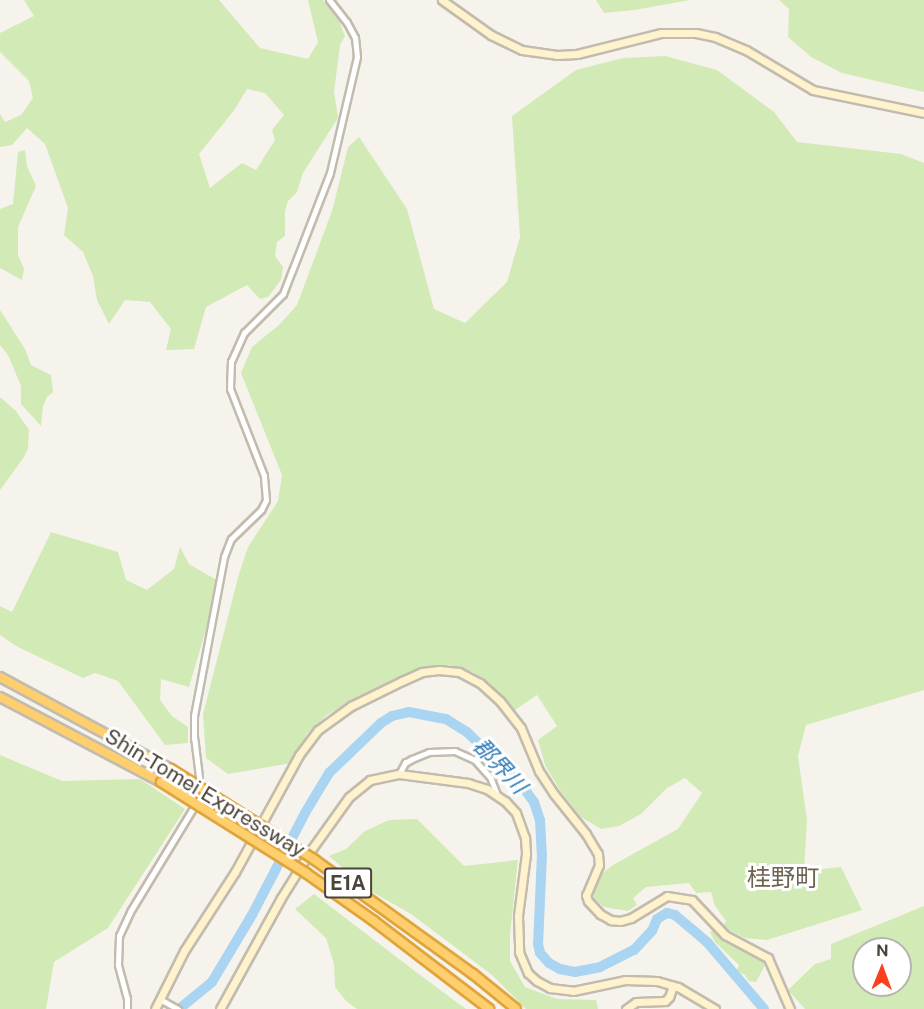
<!DOCTYPE html>
<html>
<head>
<meta charset="utf-8">
<style>
  body { margin:0 }
  #map { position:relative; width:924px; height:1009px; overflow:hidden; background:#f6f3ec; font-family:"Public Sans","Noto Sans JP",sans-serif }
  div>[style] { position:absolute }
  .green>* { inset:0; background:#d2eab5 }
  .river>* { height:10px; margin:-5px; padding:0 5px; transform-origin:5px; border-radius:5px; background:#a9d4f2 }
  .roads { filter:drop-shadow(2px 0 #c2bbae) drop-shadow(-2px 0 #c2bbae) drop-shadow(0 2px #c2bbae) drop-shadow(0 -2px #c2bbae) }
  .street>* { height:4.5px; margin:-2.25px; padding:0 2.25px; transform-origin:2.25px; border-radius:2.25px; background:#fff }
  .secondary>* { height:7px; margin:-3.5px; padding:0 3.5px; transform-origin:3.5px; border-radius:3.5px; background:#fff3cd }
  .highway>* { height:8px; margin:-4px; padding:0 4px; transform-origin:4px; border-radius:4px; background:#ffcf6e }
  .bridges { filter:drop-shadow(2px 0 #e0a43c) drop-shadow(-2px 0 #e0a43c) drop-shadow(0 2px #e0a43c) drop-shadow(0 -2px #e0a43c) }
  .highway-bridge>* { height:8px; margin:-4px; padding:0 4px; transform-origin:4px; border-radius:4px; background:#ffcf6e }
  span { translate:-50% -50%; white-space:nowrap; text-align:center; line-height:1.15; -webkit-text-stroke:6px #fff; paint-order:stroke }
  .shield-label span { padding:2px 4px; background:#fff; border:2px solid; border-radius:4px; -webkit-text-stroke-width:0 }
  .shield-label { font-size:20px; color:#4b4439; font-weight:700 }
  .street-label { font-size:21px; color:#4b4439 }
  .water-label { font-size:22px; color:#2e7ab2; font-style:italic }
  .quarter-label { font-size:24px; color:#6e6250 }
  .north { position:absolute; left:852px; top:937px; width:60px; height:60px; box-sizing:border-box; background:#fff; border:2px solid #b7b4b0; border-radius:50%; rotate:1deg; font-size:16px; font-weight:700; line-height:24px; text-align:center; color:#4b4439 }
  .north::after { content:''; display:block; margin:auto; width:21px; height:27px; background:#fc3f1d; clip-path:polygon(50% 0,100% 100%,50% 72%,0 100%) }
</style>
</head>
<body>
<div id="map">
  <div class="green">
    <i style="clip-path:polygon(evenodd,24px 0,219px 0,260px 48px,308px 59px,318px 42px,308px 0,323px 0,339px 21px,345px 36px,340px 45px,334px 92px,338px 118px,303px 173px,297px 192px,288px 201px,285px 211px,285px 236px,277px 242px,275px 256px,283px 267px,281px 280px,268px 297px,260px 299px,247px 285px,206px 307px,194px 349px,166px 350px,171px 329px,150px 302px,125px 300px,109px 324px,97px 300px,93px 276px,83px 252px,64px 235px,68px 208px,45px 144px,27px 128px,12px 145px,0 147px,0 114px,5px 122px,21px 115px,33px 98px,29px 81px,0 52px,0 33px,34px 16px,24px 0,247px 89px,265px 93px,284px 115px,272px 130px,275px 140px,256px 170px,242px 163px,210px 188px,199px 154px,235px 109px,247px 89px)"></i>
    <i style="clip-path:polygon(596px 0,690px 0,634px 10px,604px 13px)"></i>
    <i style="clip-path:polygon(779px 0,924px 0,924px 92px,842px 73px,811px 57px,788px 37px,789px 9px)"></i>
    <i style="clip-path:polygon(665px 56px,717px 70px,774px 112px,797px 142px,901px 154px,924px 163px,924px 690px,806px 725px,798px 756px,807px 820px,804px 871px,841px 867px,862px 910px,767px 940px,745px 938px,723px 927px,726px 921px,715px 906px,711px 892px,696px 893px,689px 883px,646px 887px,633px 898px,637px 905px,628px 911px,604px 907px,594px 899px,593px 889px,600px 875px,613px 865px,678px 829px,702px 793px,685px 778px,667px 788px,641px 814px,619px 826px,601px 829px,581px 817px,561px 792px,545px 765px,538px 740px,557px 726px,537px 695px,515px 710px,473px 672px,449px 665px,422px 667px,353px 700px,327px 715px,307px 734px,292px 763px,228px 774px,206px 758px,203px 714px,239px 574px,248px 547px,278px 501px,282px 475px,241px 373px,252px 347px,279px 325px,297px 305px,332px 211px,348px 147px,359px 137px,407px 209px,434px 309px,465px 323px,507px 282px,520px 237px,512px 116px,576px 70px,623px 58px)"></i>
    <i style="clip-path:polygon(25px 150px,27px 166px,36px 186px,18px 227px,18px 255px,24px 269px,22px 280px,0 268px,0 209px,13px 204px,18px 152px)"></i>
    <i style="clip-path:polygon(0 310px,25px 349px,31px 365px,51px 375px,53px 392px,47px 397px,43px 406px,41px 426px,21px 404px,21px 386px,8px 355px,0 345px)"></i>
    <i style="clip-path:polygon(0 397px,16px 411px,29px 430px,28px 448px,24px 457px,0 490px)"></i>
    <i style="clip-path:polygon(51px 532px,118px 552px,126px 580px,147px 590px,174px 569px,180px 547px,189px 564px,220px 582px,189px 687px,161px 679px,160px 700px,172px 716px,188px 727px,188px 743px,165px 745px,118px 681px,95px 673px,83px 678px,18px 647px,0 635px,0 606px,12px 612px)"></i>
    <i style="clip-path:polygon(0 755px,62px 781px,140px 779px,185px 809px,108px 928px,54px 962px,46px 1009px,0 1009px)"></i>
    <i style="clip-path:polygon(417px 819px,464px 866px,518px 860px,510px 935px,510px 961px,525px 987px,557px 999px,596px 1000px,598px 1009px,526px 1009px,492px 975px,411px 914px,367px 889px,329px 856px,346px 849px,365px 831px,389px 820px)"></i>
    <i style="clip-path:polygon(314px 894px,424px 978px,466px 1009px,357px 1009px,346px 1001px,335px 987px,334px 964px,326px 938px,295px 909px)"></i>
    <i style="clip-path:polygon(evenodd,924px 906px,924px 1009px,805px 1009px,788px 990px,815px 964px,831px 959px,831px 944px,924px 906px,864px 949px,900px 949px,900px 985px,867px 990px,857px 978px,864px 973px,864px 949px)"></i>
    <i style="clip-path:polygon(713px 930px,726px 941px,764px 961px,765px 965px,756px 982px,749px 981px,745px 975px,737px 971px,739px 965px,715px 942px,710px 932px)"></i>
  </div>
  <div class="river">
    <i style="left:179px;top:1009px;width:43px;rotate:-39.3deg"></i>
    <i style="left:212px;top:982px;width:78px;rotate:-59.2deg"></i>
    <i style="left:252px;top:915px;width:115px;rotate:-62.5deg"></i>
    <i style="left:305px;top:813px;width:47px;rotate:-59deg"></i>
    <i style="left:329px;top:773px;width:72px;rotate:-43.9deg"></i>
    <i style="left:381px;top:723px;width:13px;rotate:-32deg"></i>
    <i style="left:392px;top:716px;width:17px;rotate:-13deg"></i>
    <i style="left:409px;top:712px;width:38px;rotate:11deg"></i>
    <i style="left:446px;top:719px;width:25px;rotate:32deg"></i>
    <i style="left:467px;top:732px;width:78px;rotate:44.5deg"></i>
    <i style="left:523px;top:787px;width:19px;rotate:54deg"></i>
    <i style="left:534px;top:802px;width:19px;rotate:72deg"></i>
    <i style="left:540px;top:820px;width:34px;rotate:87deg"></i>
    <i style="left:542px;top:854px;width:90px;rotate:92.5deg"></i>
    <i style="left:538px;top:944px;width:9px;rotate:77deg"></i>
    <i style="left:540px;top:953px;width:13px;rotate:48deg"></i>
    <i style="left:549px;top:963px;width:13px;rotate:29deg"></i>
    <i style="left:560px;top:969px;width:15px;rotate:11deg"></i>
    <i style="left:575px;top:972px;width:25px;rotate:-11deg"></i>
    <i style="left:600px;top:967px;width:38px;rotate:-27deg"></i>
    <i style="left:634px;top:950px;width:26px;rotate:-47deg"></i>
    <i style="left:652px;top:931px;width:13px;rotate:-67deg"></i>
    <i style="left:657px;top:919px;width:12px;rotate:-31deg"></i>
    <i style="left:667px;top:913px;width:8px;rotate:14deg"></i>
    <i style="left:675px;top:915px;width:42px;rotate:40.2deg"></i>
    <i style="left:707px;top:942px;width:88px;rotate:49.6deg"></i>
  </div>
  <div class="roads">
    <div class="street">
      <i style="left:399px;top:774px;width:13px;rotate:-61deg"></i>
      <i style="left:405px;top:763px;width:8px;rotate:-30deg"></i>
      <i style="left:412px;top:759px;width:18px;rotate:-22deg"></i>
      <i style="left:429px;top:752px;width:26px;rotate:-2deg"></i>
      <i style="left:455px;top:751px;width:22px;rotate:24deg"></i>
      <i style="left:475px;top:760px;width:24px;rotate:48deg"></i>
      <i style="left:491px;top:778px;width:19px;rotate:69deg"></i>
      <i style="left:160px;top:999px;width:21px;rotate:29deg"></i>
      <i style="left:127px;top:1009px;width:10px;rotate:-90deg"></i>
      <i style="left:127px;top:999px;width:35px;rotate:-105deg"></i>
      <i style="left:118px;top:965px;width:29px;rotate:-88deg"></i>
      <i style="left:119px;top:936px;width:26px;rotate:-65deg"></i>
      <i style="left:130px;top:912px;width:125px;rotate:-58.7deg"></i>
      <i style="left:195px;top:805px;width:28px;rotate:-82deg"></i>
      <i style="left:199px;top:777px;width:38px;rotate:-97deg"></i>
      <i style="left:194px;top:739px;width:23px;rotate:-90deg"></i>
      <i style="left:194px;top:716px;width:162px;rotate:-79.3deg"></i>
      <i style="left:224px;top:557px;width:19px;rotate:-69deg"></i>
      <i style="left:231px;top:539px;width:42px;rotate:-44deg"></i>
      <i style="left:261px;top:510px;width:11px;rotate:-63deg"></i>
      <i style="left:266px;top:500px;width:24px;rotate:-95deg"></i>
      <i style="left:264px;top:476px;width:93px;rotate:-111.3deg"></i>
      <i style="left:230px;top:389px;width:27px;rotate:-88deg"></i>
      <i style="left:231px;top:362px;width:32px;rotate:-66deg"></i>
      <i style="left:244px;top:333px;width:55px;rotate:-45deg"></i>
      <i style="left:283px;top:294px;width:25px;rotate:-69deg"></i>
      <i style="left:292px;top:271px;width:105px;rotate:-68.8deg"></i>
      <i style="left:330px;top:173px;width:119px;rotate:-76.9deg"></i>
      <i style="left:357px;top:57px;width:19px;rotate:-96deg"></i>
      <i style="left:355px;top:38px;width:17px;rotate:-118deg"></i>
      <i style="left:347px;top:23px;width:29px;rotate:-128deg"></i>
    </div>
    <div class="secondary">
      <i style="left:442px;top:0;width:60px;rotate:35.5deg"></i>
      <i style="left:491px;top:35px;width:34px;rotate:26deg"></i>
      <i style="left:522px;top:50px;width:35px;rotate:8deg"></i>
      <i style="left:557px;top:55px;width:20px;rotate:-3deg"></i>
      <i style="left:577px;top:54px;width:87px;rotate:-14deg"></i>
      <i style="left:661px;top:33px;width:35px"></i>
      <i style="left:696px;top:33px;width:19px;rotate:12deg"></i>
      <i style="left:715px;top:37px;width:34px;rotate:23deg"></i>
      <i style="left:746px;top:50px;width:78px;rotate:30.8deg"></i>
      <i style="left:813px;top:90px;width:113px;rotate:11.7deg"></i>
      <i style="left:155px;top:1009px;width:65px;rotate:-63.4deg"></i>
      <i style="left:184px;top:951px;width:94px;rotate:-57.2deg"></i>
      <i style="left:235px;top:872px;width:133px;rotate:-61.3deg"></i>
      <i style="left:299px;top:755px;width:31px;rotate:-53deg"></i>
      <i style="left:318px;top:730px;width:41px;rotate:-36deg"></i>
      <i style="left:351px;top:706px;width:57px;rotate:-26.1deg"></i>
      <i style="left:402px;top:681px;width:22px;rotate:-24deg"></i>
      <i style="left:422px;top:672px;width:17px;rotate:-7deg"></i>
      <i style="left:439px;top:670px;width:20px;rotate:6deg"></i>
      <i style="left:459px;top:672px;width:24px;rotate:28deg"></i>
      <i style="left:480px;top:683px;width:27px;rotate:42deg"></i>
      <i style="left:500px;top:701px;width:34px;rotate:52deg"></i>
      <i style="left:521px;top:728px;width:47px;rotate:67.3deg"></i>
      <i style="left:539px;top:771px;width:27px;rotate:57deg"></i>
      <i style="left:554px;top:794px;width:51px;rotate:51.3deg"></i>
      <i style="left:586px;top:834px;width:23px;rotate:59deg"></i>
      <i style="left:598px;top:854px;width:11px;rotate:85deg"></i>
      <i style="left:599px;top:865px;width:33px;rotate:113deg"></i>
      <i style="left:586px;top:895px;width:6px;rotate:72deg"></i>
      <i style="left:588px;top:901px;width:18px;rotate:47deg"></i>
      <i style="left:600px;top:914px;width:13px;rotate:29deg"></i>
      <i style="left:611px;top:920px;width:9px;rotate:6deg"></i>
      <i style="left:620px;top:921px;width:11px;rotate:-15deg"></i>
      <i style="left:631px;top:918px;width:42px;rotate:-31.4deg"></i>
      <i style="left:667px;top:896px;width:25px;rotate:9deg"></i>
      <i style="left:692px;top:900px;width:48px;rotate:46.7deg"></i>
      <i style="left:725px;top:935px;width:49px;rotate:28.1deg"></i>
      <i style="left:768px;top:958px;width:56px;rotate:66.7deg"></i>
      <i style="left:220px;top:1009px;width:127px;rotate:-61.2deg"></i>
      <i style="left:281px;top:898px;width:57px;rotate:-58deg"></i>
      <i style="left:311px;top:850px;width:65px;rotate:-54.4deg"></i>
      <i style="left:349px;top:797px;width:27px;rotate:-39deg"></i>
      <i style="left:370px;top:780px;width:30px;rotate:-12deg"></i>
      <i style="left:399px;top:774px;width:70px;rotate:7.4deg"></i>
      <i style="left:468px;top:783px;width:20px;rotate:18deg"></i>
      <i style="left:487px;top:789px;width:22px;rotate:34deg"></i>
      <i style="left:505px;top:801px;width:16px;rotate:47deg"></i>
      <i style="left:516px;top:813px;width:27px;rotate:70deg"></i>
      <i style="left:525px;top:838px;width:16px;rotate:86deg"></i>
      <i style="left:526px;top:854px;width:63px;rotate:97.4deg"></i>
      <i style="left:518px;top:916px;width:36px;rotate:88deg"></i>
      <i style="left:519px;top:952px;width:23px;rotate:67deg"></i>
      <i style="left:528px;top:973px;width:12px;rotate:42deg"></i>
      <i style="left:537px;top:981px;width:15px;rotate:28deg"></i>
      <i style="left:550px;top:988px;width:23px;rotate:7deg"></i>
      <i style="left:573px;top:991px;width:53px;rotate:-11.9deg"></i>
      <i style="left:625px;top:980px;width:32px;rotate:2deg"></i>
      <i style="left:657px;top:981px;width:22px;rotate:16deg"></i>
      <i style="left:678px;top:987px;width:43px;rotate:30.7deg"></i>
      <i style="left:626px;top:1009px;width:12px;rotate:-35deg"></i>
      <i style="left:636px;top:1002px;width:29px;rotate:-2deg"></i>
      <i style="left:665px;top:1001px;width:6px;rotate:-45deg"></i>
      <i style="left:669px;top:997px;width:12px;rotate:-70deg"></i>
    </div>
    <div class="highway">
      <i style="left:0;top:677px;width:194px;rotate:28.3deg"></i>
      <i style="left:0;top:697px;width:182px;rotate:27.8deg"></i>
    </div>
  </div>
  <div class="bridges">
    <div class="highway-bridge">
      <i style="left:171px;top:769px;width:170px;rotate:32.3deg"></i>
      <i style="left:315px;top:860px;width:195px;rotate:35.8deg"></i>
      <i style="left:473px;top:974px;width:55px;rotate:39.1deg"></i>
      <i style="left:161px;top:782px;width:171px;rotate:32.1deg"></i>
      <i style="left:306px;top:873px;width:83px;rotate:35.2deg"></i>
      <i style="left:374px;top:921px;width:145px;rotate:37.4deg"></i>
    </div>
  </div>
  <div class="shield-label">
    <span style="left:348px;top:883px">E1A</span>
  </div>
  <div class="street-label">
    <span style="left:205px;top:793px;rotate:31deg">Shin-Tomei Expressway</span>
  </div>
  <div class="water-label">
    <span style="left:500px;top:766px;rotate:47deg">郡界川</span>
  </div>
  <div class="quarter-label">
    <span style="left:783px;top:878px">桂野町</span>
  </div>
  <div class="north">N</div>
</div>
</body>
</html>
